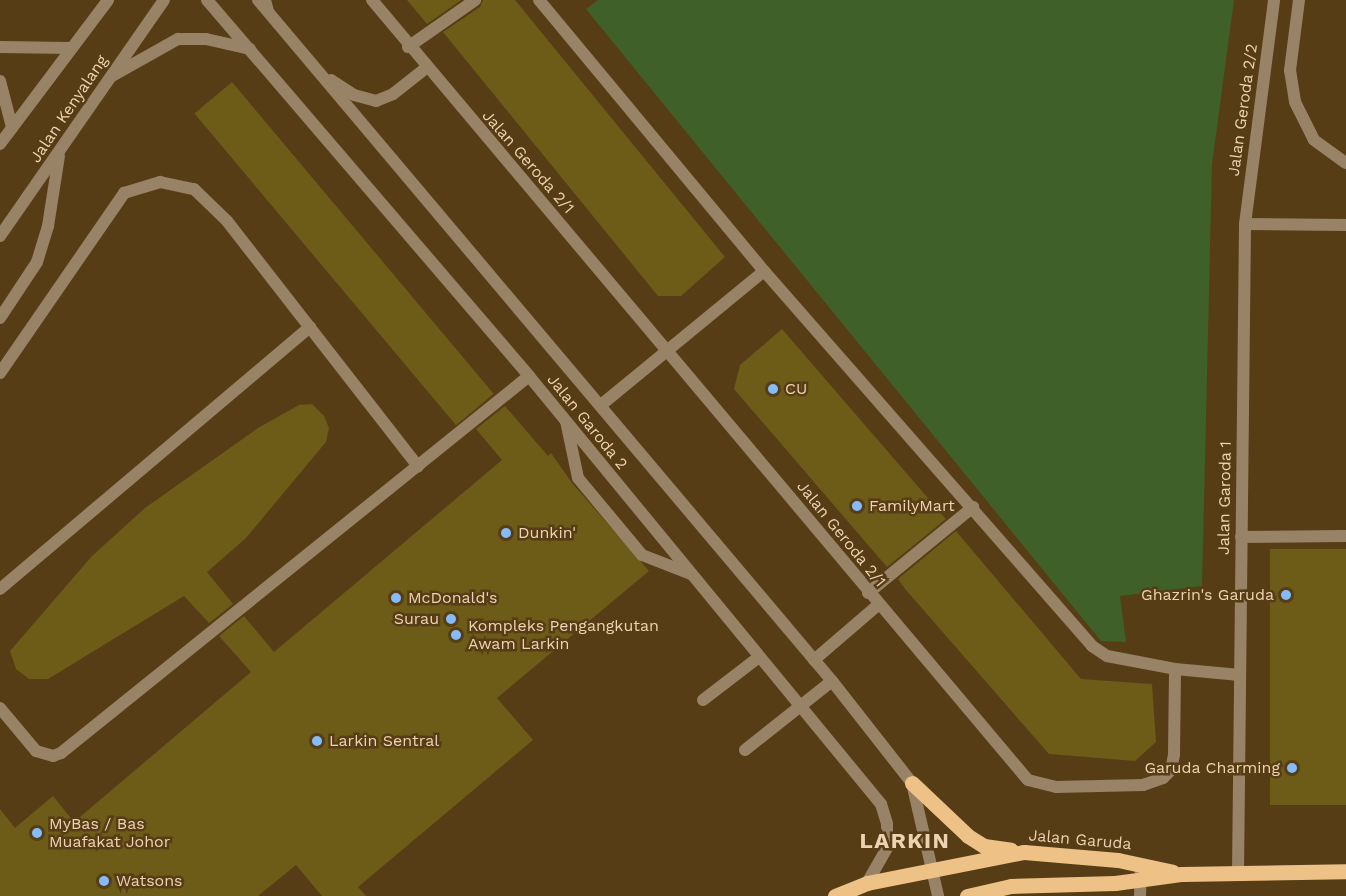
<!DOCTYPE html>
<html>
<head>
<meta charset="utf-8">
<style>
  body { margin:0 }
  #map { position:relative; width:1346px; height:896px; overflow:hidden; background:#573d16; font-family:"Work Sans",sans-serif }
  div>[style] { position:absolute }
  .green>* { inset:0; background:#406029 }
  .building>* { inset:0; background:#6d5b18; transform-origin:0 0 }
  .service>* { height:12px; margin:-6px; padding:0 6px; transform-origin:6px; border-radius:6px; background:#998366 }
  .minor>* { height:12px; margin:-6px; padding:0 6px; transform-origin:6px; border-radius:6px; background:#998366 }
  .tertiary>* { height:12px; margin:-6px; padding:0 6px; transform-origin:6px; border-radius:6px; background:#998366 }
  .primary>* { height:15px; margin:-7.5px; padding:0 7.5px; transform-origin:7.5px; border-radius:7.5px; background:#eec186 }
  .dots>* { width:16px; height:16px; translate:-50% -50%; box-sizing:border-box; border:3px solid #573d16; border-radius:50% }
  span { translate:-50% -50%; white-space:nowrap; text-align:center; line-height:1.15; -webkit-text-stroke:5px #573d16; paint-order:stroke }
  .street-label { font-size:16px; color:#edd3b1 }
  .poi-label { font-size:16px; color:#edd3b1 }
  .left { translate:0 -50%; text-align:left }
  .right { translate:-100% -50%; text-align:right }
  .district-label { font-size:22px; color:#edd3b1; font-weight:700; letter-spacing:1.5px }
</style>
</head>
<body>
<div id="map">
  <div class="green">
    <i style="clip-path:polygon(598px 0,1234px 0,1212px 164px,1202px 586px,1120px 596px,1126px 642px,1101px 641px,586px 9px)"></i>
  </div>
  <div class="building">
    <i style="clip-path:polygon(407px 0,461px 0,427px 24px)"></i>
    <i style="clip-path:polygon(483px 0,515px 0,725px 257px,681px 296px,658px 296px,443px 32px,480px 7px)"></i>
    <i style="left:232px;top:82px;width:407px;height:49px;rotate:50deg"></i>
    <i style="clip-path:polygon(782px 329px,946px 519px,887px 567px,734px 389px,740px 365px)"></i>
    <i style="clip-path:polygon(312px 404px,324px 416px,329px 428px,326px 442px,246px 538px,207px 572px,233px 604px,209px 623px,184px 596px,48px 679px,29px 679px,16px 669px,10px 651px,92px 556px,145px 508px,258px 428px,299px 405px)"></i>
    <i style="clip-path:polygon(505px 406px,548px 456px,551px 453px,572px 483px,649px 571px,497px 698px,533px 740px,358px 887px,366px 896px,322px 896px,296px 865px,258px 896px,0 896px,0 809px,15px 828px,53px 796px,74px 822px,251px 672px,219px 636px,244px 616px,274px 652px,502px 460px,476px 429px)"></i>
    <i style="clip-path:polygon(956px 531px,1081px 679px,1152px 684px,1156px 742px,1135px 761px,1049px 754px,906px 590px,898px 579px)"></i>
    <i style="left:1270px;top:549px;width:76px;height:256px"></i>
  </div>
  <div class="service">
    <i style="left:539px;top:0;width:352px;rotate:50.3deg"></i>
    <i style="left:764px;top:271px;width:498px;rotate:48.8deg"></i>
    <i style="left:1092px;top:646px;width:18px;rotate:34deg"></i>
    <i style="left:1107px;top:656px;width:69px;rotate:10.8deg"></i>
    <i style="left:1299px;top:0;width:71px;rotate:97.3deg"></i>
    <i style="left:1290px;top:70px;width:32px;rotate:81deg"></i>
    <i style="left:1295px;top:102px;width:42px;rotate:63.4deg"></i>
    <i style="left:1314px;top:140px;width:39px;rotate:36deg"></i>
    <i style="left:408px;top:47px;width:82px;rotate:-35deg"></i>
    <i style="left:0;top:318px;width:67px;rotate:-56.5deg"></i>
    <i style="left:37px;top:262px;width:38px;rotate:-73deg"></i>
    <i style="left:48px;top:226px;width:71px;rotate:-81.1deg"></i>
    <i style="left:0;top:373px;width:219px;rotate:-55.4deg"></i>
    <i style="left:124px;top:193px;width:38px;rotate:-17deg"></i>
    <i style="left:160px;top:182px;width:35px;rotate:12deg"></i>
    <i style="left:194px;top:189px;width:46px;rotate:44.1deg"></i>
    <i style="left:227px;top:221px;width:311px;rotate:52.1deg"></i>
    <i style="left:566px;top:421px;width:58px;rotate:78.1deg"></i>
    <i style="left:578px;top:478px;width:100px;rotate:50.3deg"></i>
    <i style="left:642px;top:555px;width:53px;rotate:21.2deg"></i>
    <i style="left:1241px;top:537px;width:105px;rotate:-0.5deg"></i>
    <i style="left:0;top:589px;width:406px;rotate:-40.2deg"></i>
    <i style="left:868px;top:593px;width:136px;rotate:-39.3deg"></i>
    <i style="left:703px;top:700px;width:71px;rotate:-37.5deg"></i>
    <i style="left:0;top:708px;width:56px;rotate:50.1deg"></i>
    <i style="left:36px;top:751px;width:18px;rotate:16deg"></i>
    <i style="left:53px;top:756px;width:9px;rotate:-21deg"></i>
    <i style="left:61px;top:753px;width:601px;rotate:-38.85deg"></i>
    <i style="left:745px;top:750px;width:111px;rotate:-38.4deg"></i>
    <i style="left:1140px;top:896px;width:24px;rotate:-88deg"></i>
  </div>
  <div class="minor">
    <i style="left:207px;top:0;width:495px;rotate:49.4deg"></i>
    <i style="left:529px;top:376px;width:554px;rotate:50.57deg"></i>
    <i style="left:881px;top:804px;width:21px;rotate:73deg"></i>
    <i style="left:887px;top:824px;width:24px;rotate:90deg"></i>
    <i style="left:887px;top:848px;width:40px;rotate:119.7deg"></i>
    <i style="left:258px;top:0;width:891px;rotate:49.87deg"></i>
    <i style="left:832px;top:681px;width:130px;rotate:51.9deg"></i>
    <i style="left:912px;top:783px;width:116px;rotate:77deg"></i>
    <i style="left:372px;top:0;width:1019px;rotate:49.94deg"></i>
    <i style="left:1028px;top:780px;width:29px;rotate:14deg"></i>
    <i style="left:1056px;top:787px;width:87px;rotate:-1.3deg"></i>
    <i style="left:1143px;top:785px;width:21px;rotate:-19deg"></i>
    <i style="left:1163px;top:778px;width:11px;rotate:-45deg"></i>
    <i style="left:1171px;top:770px;width:16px;rotate:-79deg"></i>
    <i style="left:1174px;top:754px;width:85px;rotate:-89.3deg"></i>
    <i style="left:1175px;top:669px;width:65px;rotate:5.3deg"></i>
    <i style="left:0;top:47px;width:70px;rotate:0.8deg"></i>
    <i style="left:331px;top:80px;width:27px;rotate:33deg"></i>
    <i style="left:354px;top:95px;width:23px;rotate:15deg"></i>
    <i style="left:376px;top:101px;width:18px;rotate:-22deg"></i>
    <i style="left:393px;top:94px;width:42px;rotate:-38.2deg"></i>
    <i style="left:0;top:81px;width:48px;rotate:75.4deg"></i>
    <i style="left:1245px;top:224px;width:101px;rotate:0.6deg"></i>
    <i style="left:601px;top:405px;width:211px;rotate:-39.4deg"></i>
    <i style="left:814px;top:660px;width:84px;rotate:-40.7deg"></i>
    <i style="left:1238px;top:873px;width:649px;rotate:-89.38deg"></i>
    <i style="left:1245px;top:224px;width:226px;rotate:-82.6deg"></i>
  </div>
  <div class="tertiary">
    <i style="left:265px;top:0;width:11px;rotate:75deg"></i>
    <i style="left:112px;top:76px;width:76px;rotate:-29.3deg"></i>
    <i style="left:178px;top:39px;width:28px"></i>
    <i style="left:206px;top:39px;width:45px;rotate:12.8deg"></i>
    <i style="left:0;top:144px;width:180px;rotate:-53.1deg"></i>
    <i style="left:0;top:236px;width:287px;rotate:-55.2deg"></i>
  </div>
  <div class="primary">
    <i style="left:912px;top:783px;width:77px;rotate:43.4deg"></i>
    <i style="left:968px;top:836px;width:19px;rotate:32deg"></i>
    <i style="left:984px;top:846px;width:27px;rotate:8deg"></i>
    <i style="left:835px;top:896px;width:35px;rotate:-22deg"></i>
    <i style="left:867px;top:883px;width:160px;rotate:-11.2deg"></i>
    <i style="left:1024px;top:852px;width:94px;rotate:4.9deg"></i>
    <i style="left:1118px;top:860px;width:56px;rotate:12.3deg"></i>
    <i style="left:967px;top:896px;width:45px;rotate:-12.8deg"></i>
    <i style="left:1011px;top:886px;width:104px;rotate:-1.7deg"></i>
    <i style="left:1115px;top:883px;width:68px;rotate:-7.7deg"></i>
    <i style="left:1182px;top:874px;width:164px;rotate:-1deg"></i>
  </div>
  <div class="dots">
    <i style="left:773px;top:389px;background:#86bbfb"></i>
    <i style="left:857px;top:506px;background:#86bbfb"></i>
    <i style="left:506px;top:533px;background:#86bbfb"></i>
    <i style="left:1286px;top:595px;background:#86bbfb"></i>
    <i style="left:396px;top:598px;background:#86bbfb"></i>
    <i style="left:451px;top:619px;background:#86bbfb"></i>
    <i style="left:456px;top:635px;background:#86bbfb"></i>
    <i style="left:317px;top:741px;background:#86bbfb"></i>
    <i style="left:1292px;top:768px;background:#86bbfb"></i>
    <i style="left:37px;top:833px;background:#86bbfb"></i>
    <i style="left:104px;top:881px;background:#86bbfb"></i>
  </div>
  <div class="street-label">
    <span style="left:69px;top:109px;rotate:-56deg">Jalan Kenyalang</span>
    <span style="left:1243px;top:110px;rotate:-82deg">Jalan Geroda 2/2</span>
    <span style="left:528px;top:162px;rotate:49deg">Jalan Geroda 2/1</span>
    <span style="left:587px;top:422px;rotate:51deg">Jalan Garoda 2</span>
    <span style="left:1225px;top:498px;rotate:-89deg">Jalan Garoda 1</span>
    <span style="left:841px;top:534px;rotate:51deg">Jalan Geroda 2/1</span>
    <span style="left:1080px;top:840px;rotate:5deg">Jalan Garuda</span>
  </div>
  <div class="poi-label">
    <span class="left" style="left:785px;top:389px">CU</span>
    <span class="left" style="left:869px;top:506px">FamilyMart</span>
    <span class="left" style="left:518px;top:533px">Dunkin'</span>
    <span class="right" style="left:1274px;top:595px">Ghazrin's Garuda</span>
    <span class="left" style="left:408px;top:598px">McDonald's</span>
    <span class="right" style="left:439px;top:619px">Surau</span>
    <span class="left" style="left:468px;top:635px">Kompleks Pengangkutan<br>Awam Larkin</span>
    <span class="left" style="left:329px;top:741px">Larkin Sentral</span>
    <span class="right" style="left:1280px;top:768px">Garuda Charming</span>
    <span class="left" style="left:49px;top:833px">MyBas / Bas<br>Muafakat Johor</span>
    <span class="left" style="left:116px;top:881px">Watsons</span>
  </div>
  <div class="district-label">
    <span style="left:905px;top:841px">LARKIN</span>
  </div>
</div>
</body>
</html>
